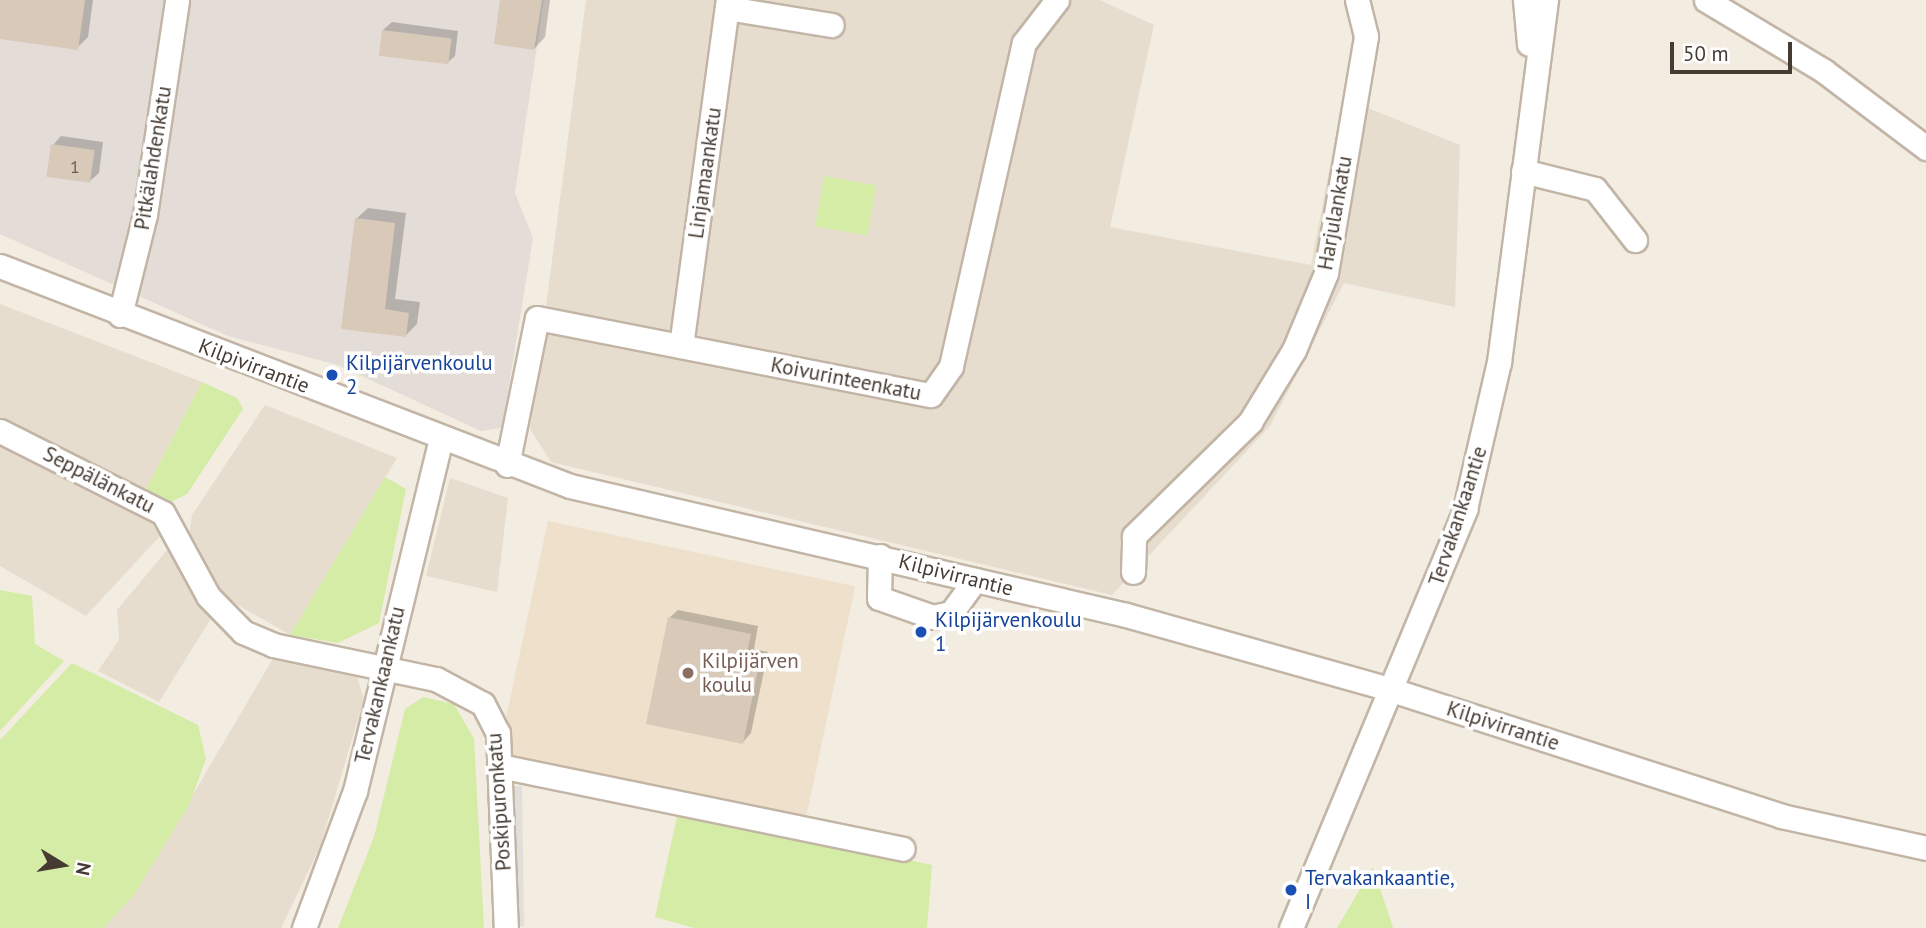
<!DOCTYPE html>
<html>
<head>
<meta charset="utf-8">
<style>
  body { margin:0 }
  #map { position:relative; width:1926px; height:928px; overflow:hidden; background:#f3ece1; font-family:"PT Sans",sans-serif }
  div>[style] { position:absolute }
  .residential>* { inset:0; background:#e7ddcf }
  .industrial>* { inset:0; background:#e4ddd7 }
  .education>* { inset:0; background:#eee0ca; transform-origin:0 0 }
  .green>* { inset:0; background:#d4eca5; transform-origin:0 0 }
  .parking>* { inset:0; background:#e2dfdb }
  .shadow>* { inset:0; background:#0003 }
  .building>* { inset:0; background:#d9c9b9; transform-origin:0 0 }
  .roads { filter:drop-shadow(2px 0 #c2b5a6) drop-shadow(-2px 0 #c2b5a6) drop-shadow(0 2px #c2b5a6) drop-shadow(0 -2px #c2b5a6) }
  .minor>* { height:23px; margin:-11.5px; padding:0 11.5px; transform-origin:11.5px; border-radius:11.5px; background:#fff }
  .dots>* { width:19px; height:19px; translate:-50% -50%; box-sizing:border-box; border:4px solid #fff; border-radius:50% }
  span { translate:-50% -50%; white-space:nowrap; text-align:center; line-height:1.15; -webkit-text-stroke:7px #fff; paint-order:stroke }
  .number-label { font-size:18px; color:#6a5e54 }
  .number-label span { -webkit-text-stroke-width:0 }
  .street-label { font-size:21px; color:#453b32 }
  .transit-label { font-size:21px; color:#164399 }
  .left { translate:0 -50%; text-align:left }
  .education-label { font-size:21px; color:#785e54 }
  .north { position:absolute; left:28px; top:830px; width:70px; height:70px; -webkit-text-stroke:5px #fff; paint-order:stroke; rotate:101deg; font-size:19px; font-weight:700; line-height:28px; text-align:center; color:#453b32 }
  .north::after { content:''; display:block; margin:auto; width:24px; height:32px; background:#453b32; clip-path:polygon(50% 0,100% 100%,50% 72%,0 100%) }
  .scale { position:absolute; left:1670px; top:42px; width:122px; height:32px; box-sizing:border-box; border:4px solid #453b32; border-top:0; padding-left:9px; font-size:21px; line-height:24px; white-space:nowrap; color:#453b32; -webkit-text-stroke:5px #fff; paint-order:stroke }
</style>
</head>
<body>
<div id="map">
  <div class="residential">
    <i style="clip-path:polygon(586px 0,1100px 0,1154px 25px,1110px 227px,1311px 265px,1343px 98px,1460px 145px,1455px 307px,1344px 283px,1270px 426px,1112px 595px,551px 462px,530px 429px)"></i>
    <i style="clip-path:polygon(0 304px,202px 382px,146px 489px,0 418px)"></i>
    <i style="clip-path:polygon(265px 405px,397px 458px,290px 635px,224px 597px,189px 536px,192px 515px)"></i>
    <i style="clip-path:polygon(0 443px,155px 522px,160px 536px,86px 616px,0 566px)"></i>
    <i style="clip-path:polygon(450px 478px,508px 498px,497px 592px,426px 576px)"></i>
    <i style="clip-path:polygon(172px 544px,212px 617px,159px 702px,98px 671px,119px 640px,117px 610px)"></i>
    <i style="clip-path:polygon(275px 655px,357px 677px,364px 699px,320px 847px,281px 928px,103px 928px,134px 895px)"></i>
  </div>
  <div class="industrial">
    <i style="clip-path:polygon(0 0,544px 0,515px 193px,533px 238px,502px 428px,481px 431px,338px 365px,228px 336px,0 234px)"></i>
  </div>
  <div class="education">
    <i style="left:548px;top:521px;width:314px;height:239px;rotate:12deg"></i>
  </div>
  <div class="green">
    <i style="left:824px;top:176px;width:53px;height:51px;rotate:10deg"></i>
    <i style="clip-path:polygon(202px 382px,237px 398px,243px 409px,187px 494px,171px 502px,146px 489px)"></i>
    <i style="clip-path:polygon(385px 477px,406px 489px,379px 623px,338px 643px,290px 635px)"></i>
    <i style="clip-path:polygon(0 590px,32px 596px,35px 644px,64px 661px,0 731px)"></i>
    <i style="clip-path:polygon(72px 663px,198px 725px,206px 759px,189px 805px,134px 895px,103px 928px,0 928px,0 740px)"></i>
    <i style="clip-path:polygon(423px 697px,454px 704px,474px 739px,484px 928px,338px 928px,374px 837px,405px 709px)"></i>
    <i style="clip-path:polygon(678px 812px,932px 865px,927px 928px,694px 928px,655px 917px)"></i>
    <i style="clip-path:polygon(1373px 867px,1393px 928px,1337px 928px)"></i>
  </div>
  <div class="parking">
    <i style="clip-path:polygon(501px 786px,522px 786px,524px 926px,506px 927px)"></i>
  </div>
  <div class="shadow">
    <i style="clip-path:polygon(0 0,93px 0,88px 37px,77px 48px,0 37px)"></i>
    <i style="clip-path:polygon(502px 0,550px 0,545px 37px,534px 49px)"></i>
    <i style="clip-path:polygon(392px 22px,458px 31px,455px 56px,446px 64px,383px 30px)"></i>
    <i style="clip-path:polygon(61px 136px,103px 142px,99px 173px,90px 181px,53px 145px)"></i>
    <i style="clip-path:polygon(368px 208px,406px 213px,395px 299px,420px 302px,417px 324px,406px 335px,343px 328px,356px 219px)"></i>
    <i style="clip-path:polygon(678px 610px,758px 626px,754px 649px,768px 652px,751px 733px,743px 742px,669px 618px)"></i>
  </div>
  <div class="building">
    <i style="clip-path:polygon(0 0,85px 0,78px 50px,0 39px)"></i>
    <i style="clip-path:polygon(500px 0,542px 0,534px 50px,494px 44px)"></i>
    <i style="left:382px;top:30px;width:70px;height:26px;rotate:7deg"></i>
    <i style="left:51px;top:144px;width:44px;height:33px;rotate:8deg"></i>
    <i style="clip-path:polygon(355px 218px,395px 223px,385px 309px,409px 313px,406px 337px,341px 329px)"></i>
    <i style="clip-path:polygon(668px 617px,751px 634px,746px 657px,760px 660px,743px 744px,646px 724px)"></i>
  </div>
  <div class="roads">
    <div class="minor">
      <i style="left:1525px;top:0;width:44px;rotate:84.8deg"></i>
      <i style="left:1706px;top:0;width:138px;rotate:31deg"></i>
      <i style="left:1824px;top:71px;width:128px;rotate:37deg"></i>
      <i style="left:727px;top:8px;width:106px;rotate:9.2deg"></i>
      <i style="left:1523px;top:171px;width:74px;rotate:14deg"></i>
      <i style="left:1595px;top:189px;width:65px;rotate:51.9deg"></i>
      <i style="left:0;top:266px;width:611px;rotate:21.1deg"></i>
      <i style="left:570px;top:486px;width:571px;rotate:13.06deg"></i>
      <i style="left:1126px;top:615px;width:276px;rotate:15.7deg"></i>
      <i style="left:1392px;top:690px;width:409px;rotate:17.9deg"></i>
      <i style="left:1781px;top:816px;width:148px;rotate:12.4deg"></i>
      <i style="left:120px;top:315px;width:103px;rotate:-76deg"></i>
      <i style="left:145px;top:215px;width:217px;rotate:-81.5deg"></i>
      <i style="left:681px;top:346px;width:349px;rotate:-82.3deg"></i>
      <i style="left:0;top:431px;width:182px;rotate:26.7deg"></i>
      <i style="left:163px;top:513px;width:94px;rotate:61.5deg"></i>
      <i style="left:208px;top:596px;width:50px;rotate:45.8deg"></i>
      <i style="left:243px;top:632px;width:33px;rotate:23deg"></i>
      <i style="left:273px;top:645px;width:167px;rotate:11.8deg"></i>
      <i style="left:436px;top:679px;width:53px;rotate:28deg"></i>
      <i style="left:483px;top:704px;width:33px;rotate:63deg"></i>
      <i style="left:498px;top:733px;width:195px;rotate:87.7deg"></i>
      <i style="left:507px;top:465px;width:150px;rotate:-78.5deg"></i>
      <i style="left:537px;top:318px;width:401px;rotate:11.1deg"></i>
      <i style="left:931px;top:395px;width:35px;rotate:-55deg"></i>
      <i style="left:951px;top:366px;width:331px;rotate:-77.3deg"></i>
      <i style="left:1024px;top:43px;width:54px;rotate:-52.5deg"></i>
      <i style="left:880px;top:556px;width:42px;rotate:91.4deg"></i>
      <i style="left:879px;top:598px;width:57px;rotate:19.4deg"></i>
      <i style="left:933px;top:617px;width:18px;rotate:-13deg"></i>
      <i style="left:951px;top:613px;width:41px;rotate:-54deg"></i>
      <i style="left:1133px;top:572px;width:36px;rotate:-88deg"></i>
      <i style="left:1134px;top:536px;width:163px;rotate:-44.5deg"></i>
      <i style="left:1250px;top:422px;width:84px;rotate:-58.6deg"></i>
      <i style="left:1294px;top:350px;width:83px;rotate:-67.4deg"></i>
      <i style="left:1326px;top:273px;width:240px;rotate:-80.4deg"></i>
      <i style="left:1366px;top:36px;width:37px;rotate:-104deg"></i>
      <i style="left:500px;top:766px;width:411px;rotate:11.6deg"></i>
      <i style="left:304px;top:928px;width:146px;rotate:-69.6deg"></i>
      <i style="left:355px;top:791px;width:363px;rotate:-76.3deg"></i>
      <i style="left:1291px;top:928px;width:454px;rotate:-67.4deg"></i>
      <i style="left:1465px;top:509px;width:151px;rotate:-77deg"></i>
      <i style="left:1499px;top:362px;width:365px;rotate:-82.6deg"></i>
    </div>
  </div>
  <div class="dots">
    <i style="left:332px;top:375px;background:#1a4fb4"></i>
    <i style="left:921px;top:632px;background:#1a4fb4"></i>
    <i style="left:688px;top:673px;background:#8d6e63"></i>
    <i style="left:1291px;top:890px;background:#1a4fb4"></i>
  </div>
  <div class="number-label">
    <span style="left:75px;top:167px">1</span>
  </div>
  <div class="street-label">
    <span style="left:153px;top:158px;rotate:-81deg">Pitkälahdenkatu</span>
    <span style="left:705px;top:173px;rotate:-82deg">Linjamaankatu</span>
    <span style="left:1335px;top:213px;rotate:-80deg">Harjulankatu</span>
    <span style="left:254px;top:366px;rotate:21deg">Kilpivirrantie</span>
    <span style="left:846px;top:379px;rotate:11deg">Koivurinteenkatu</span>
    <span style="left:99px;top:480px;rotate:27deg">Seppälänkatu</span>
    <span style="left:1458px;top:516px;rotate:-72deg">Tervakankaantie</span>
    <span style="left:956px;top:575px;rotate:14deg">Kilpivirrantie</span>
    <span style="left:380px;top:685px;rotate:-77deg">Tervakankaankatu</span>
    <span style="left:1503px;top:726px;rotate:18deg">Kilpivirrantie</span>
    <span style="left:499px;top:802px;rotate:-94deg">Poskipuronkatu</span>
  </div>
  <div class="transit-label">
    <span class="left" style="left:346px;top:375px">Kilpijärvenkoulu<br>2</span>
    <span class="left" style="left:935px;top:632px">Kilpijärvenkoulu<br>1</span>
    <span class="left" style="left:1305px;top:890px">Tervakankaantie,<br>I</span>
  </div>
  <div class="education-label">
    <span class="left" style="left:702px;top:673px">Kilpijärven<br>koulu</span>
  </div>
  <div class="north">N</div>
  <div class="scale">50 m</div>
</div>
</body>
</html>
